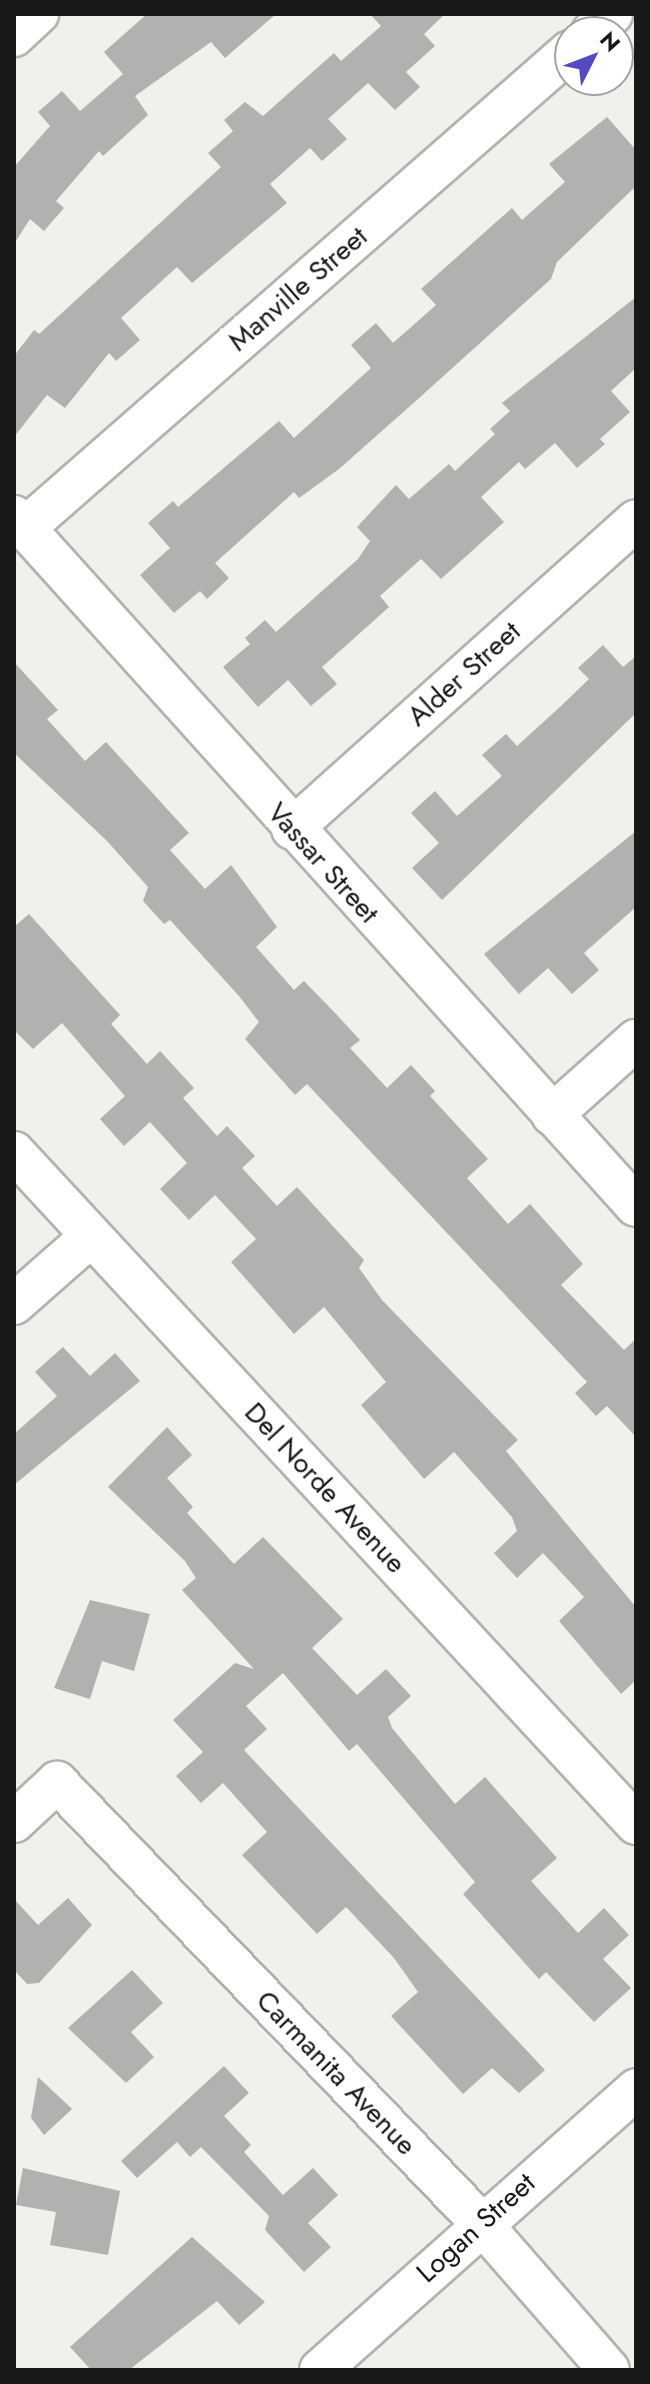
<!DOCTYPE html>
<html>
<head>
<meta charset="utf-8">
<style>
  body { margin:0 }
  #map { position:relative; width:650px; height:2384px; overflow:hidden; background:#eef1ec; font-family:Jost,sans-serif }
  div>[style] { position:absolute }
  .building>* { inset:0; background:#afb2ae }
  .roads { filter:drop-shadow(2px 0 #b0b3ae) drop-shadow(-2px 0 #b0b3ae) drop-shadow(0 2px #b0b3ae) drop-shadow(0 -2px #b0b3ae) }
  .street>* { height:40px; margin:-20px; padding:0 20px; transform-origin:20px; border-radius:20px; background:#fff }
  span { translate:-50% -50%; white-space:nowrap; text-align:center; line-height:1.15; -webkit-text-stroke:7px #fff; paint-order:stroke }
  .street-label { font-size:28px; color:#181917 }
  .frame { position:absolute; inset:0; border:16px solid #181917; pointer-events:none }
  .north { position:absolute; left:554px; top:16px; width:80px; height:80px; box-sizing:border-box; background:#fff; border:2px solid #a3a3a2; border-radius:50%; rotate:48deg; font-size:22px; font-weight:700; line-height:32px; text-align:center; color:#181917 }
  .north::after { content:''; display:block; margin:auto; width:28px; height:36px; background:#5649c1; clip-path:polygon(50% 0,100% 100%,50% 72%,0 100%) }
</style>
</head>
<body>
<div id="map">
  <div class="building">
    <i style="clip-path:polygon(147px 14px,276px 14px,225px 58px,211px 42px,135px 96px,148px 115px,103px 156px,99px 151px,56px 201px,64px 208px,44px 231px,30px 219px,14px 244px,14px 167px,50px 126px,38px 112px,62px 91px,80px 111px,123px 74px,104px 52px)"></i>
    <i style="clip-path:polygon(370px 14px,445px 14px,424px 34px,435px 46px,406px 72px,420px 87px,395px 110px,368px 83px,328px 119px,347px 139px,322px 161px,310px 148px,270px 184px,287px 203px,192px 283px,177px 267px,121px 318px,140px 340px,116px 361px,109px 353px,65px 408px,47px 395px,14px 437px,14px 356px,34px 330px,39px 334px,221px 167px,208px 153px,233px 131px,224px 120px,245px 102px,263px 116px,334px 53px,341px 61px,381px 26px)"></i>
    <i style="clip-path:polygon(607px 117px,636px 150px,636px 186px,557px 262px,551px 279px,418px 399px,339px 469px,299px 498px,294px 492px,215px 563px,229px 578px,207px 599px,200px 591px,174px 613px,140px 575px,170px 548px,148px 523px,173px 501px,178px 507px,279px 421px,294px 438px,371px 368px,351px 345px,376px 323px,393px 343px,436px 305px,421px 289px,512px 208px,522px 220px,565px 182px,549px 164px)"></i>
    <i style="clip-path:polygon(636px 297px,636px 368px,611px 391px,630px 412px,600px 439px,605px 444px,577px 468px,555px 443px,525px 469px,519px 462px,481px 497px,504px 522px,441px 579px,421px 559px,380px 596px,389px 607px,322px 667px,337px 684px,311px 706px,288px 680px,258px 707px,223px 667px,250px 644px,245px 638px,265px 620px,276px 632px,358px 559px,370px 541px,357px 527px,396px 485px,409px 499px,449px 464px,455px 471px,495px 434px,490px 429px,510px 411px,502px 403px)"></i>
    <i style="clip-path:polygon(603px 645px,623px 667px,636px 656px,636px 713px,442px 900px,412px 868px,439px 843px,411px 813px,435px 791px,457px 816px,502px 776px,482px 755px,506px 734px,517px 746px,561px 706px,589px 679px,578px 668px)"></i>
    <i style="clip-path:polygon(14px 662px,58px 710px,47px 719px,85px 761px,106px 742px,189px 833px,170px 850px,205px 889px,231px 865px,277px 927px,256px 947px,294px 990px,304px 981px,337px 1015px,360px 1040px,350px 1048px,387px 1088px,411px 1065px,435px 1091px,430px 1096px,488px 1159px,467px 1178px,508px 1224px,530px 1204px,583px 1264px,561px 1285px,624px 1350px,636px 1339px,636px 1437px,607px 1406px,596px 1416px,575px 1393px,587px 1382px,307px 1084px,295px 1095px,245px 1039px,259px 1022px,239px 996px,170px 920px,164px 924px,143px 901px,148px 887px,107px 841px,14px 753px)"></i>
    <i style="clip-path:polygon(636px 831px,636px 907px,584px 953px,599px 970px,572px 994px,548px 968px,519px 994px,484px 954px)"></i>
    <i style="clip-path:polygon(29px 914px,120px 1015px,111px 1024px,147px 1064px,160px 1051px,194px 1088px,183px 1098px,217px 1136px,227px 1126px,255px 1156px,242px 1168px,277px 1206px,297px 1187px,364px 1260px,359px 1268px,382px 1300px,518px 1440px,506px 1451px,636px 1607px,636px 1680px,621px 1694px,559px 1621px,584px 1597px,543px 1553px,517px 1578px,494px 1553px,517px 1531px,512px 1517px,454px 1452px,424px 1479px,361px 1405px,386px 1382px,324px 1307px,294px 1334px,231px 1262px,256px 1239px,215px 1195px,189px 1220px,160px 1189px,187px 1163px,150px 1122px,124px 1146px,100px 1119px,125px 1096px,62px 1023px,33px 1049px,14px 1030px,14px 927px)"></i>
    <i style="clip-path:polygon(63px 1347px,90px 1376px,115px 1353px,140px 1381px,14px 1485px,14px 1434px,57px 1396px,35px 1372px)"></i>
    <i style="clip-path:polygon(167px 1427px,192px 1455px,167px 1478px,193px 1507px,187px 1513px,234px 1564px,263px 1537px,343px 1619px,312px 1648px,357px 1695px,386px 1669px,411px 1696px,388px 1717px,392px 1728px,455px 1804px,485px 1777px,557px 1858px,531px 1881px,578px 1933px,604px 1908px,629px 1935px,603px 1959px,631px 1988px,594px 2022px,546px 1972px,539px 1979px,463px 1894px,475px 1882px,357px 1744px,349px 1751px,283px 1673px,246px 1706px,267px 1729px,244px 1750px,545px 2070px,519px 2093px,492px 2068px,463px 2094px,391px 2016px,418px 1992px,394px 1958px,346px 1907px,317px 1934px,242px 1855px,267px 1832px,223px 1783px,201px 1803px,176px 1776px,203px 1752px,173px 1720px,235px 1663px,254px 1669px,182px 1590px,196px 1578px,185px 1561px,108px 1487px)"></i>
    <i style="clip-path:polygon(90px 1600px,150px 1614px,134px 1671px,102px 1661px,90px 1699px,54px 1688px)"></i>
    <i style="clip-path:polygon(68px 1898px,92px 1925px,39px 1983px,27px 1984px,14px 1970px,14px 1899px,38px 1925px)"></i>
    <i style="clip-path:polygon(132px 1970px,163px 2003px,131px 2032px,154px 2057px,126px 2083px,68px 2028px)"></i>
    <i style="clip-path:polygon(224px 2066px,249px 2093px,224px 2116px,251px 2145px,244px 2152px,283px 2195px,313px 2168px,338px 2195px,308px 2223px,331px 2247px,304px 2272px,265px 2230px,269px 2216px,201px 2147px,190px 2157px,177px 2142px,137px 2178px,121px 2161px)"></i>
    <i style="clip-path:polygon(38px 2077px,72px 2109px,44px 2135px,31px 2118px)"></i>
    <i style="clip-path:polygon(23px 2168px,120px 2191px,108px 2255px,50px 2245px,56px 2212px,16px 2205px)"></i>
    <i style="clip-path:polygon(192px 2237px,265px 2302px,239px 2325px,217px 2301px,129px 2370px,91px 2370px,70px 2347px)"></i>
  </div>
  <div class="roads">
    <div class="street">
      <i style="left:592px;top:32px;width:27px;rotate:-42deg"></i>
      <i style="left:14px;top:36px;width:33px;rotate:-43deg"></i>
      <i style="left:14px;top:516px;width:929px;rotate:47.97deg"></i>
      <i style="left:26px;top:527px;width:723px;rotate:-41.19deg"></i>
      <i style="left:292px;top:829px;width:462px;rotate:-41.9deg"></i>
      <i style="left:552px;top:1115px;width:113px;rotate:-41.8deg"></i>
      <i style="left:14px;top:1152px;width:916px;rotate:47.21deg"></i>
      <i style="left:14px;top:1304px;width:103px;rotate:-41.4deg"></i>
      <i style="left:14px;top:1822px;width:59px;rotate:-42.9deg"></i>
      <i style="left:57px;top:1782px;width:610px;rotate:46.13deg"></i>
      <i style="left:480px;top:2222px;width:196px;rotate:48.9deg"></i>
      <i style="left:320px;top:2370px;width:423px;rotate:-41.6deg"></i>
    </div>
  </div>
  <div class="street-label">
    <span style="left:298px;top:289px;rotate:-41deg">Manville Street</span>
    <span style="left:464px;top:674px;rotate:-42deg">Alder Street</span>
    <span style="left:323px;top:863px;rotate:48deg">Vassar Street</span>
    <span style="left:325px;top:1488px;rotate:47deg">Del Norde Avenue</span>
    <span style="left:336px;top:2073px;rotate:46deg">Carmanita Avenue</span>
    <span style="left:476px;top:2228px;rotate:-42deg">Logan Street</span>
  </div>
  <div class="frame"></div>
  <div class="north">N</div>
</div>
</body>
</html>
